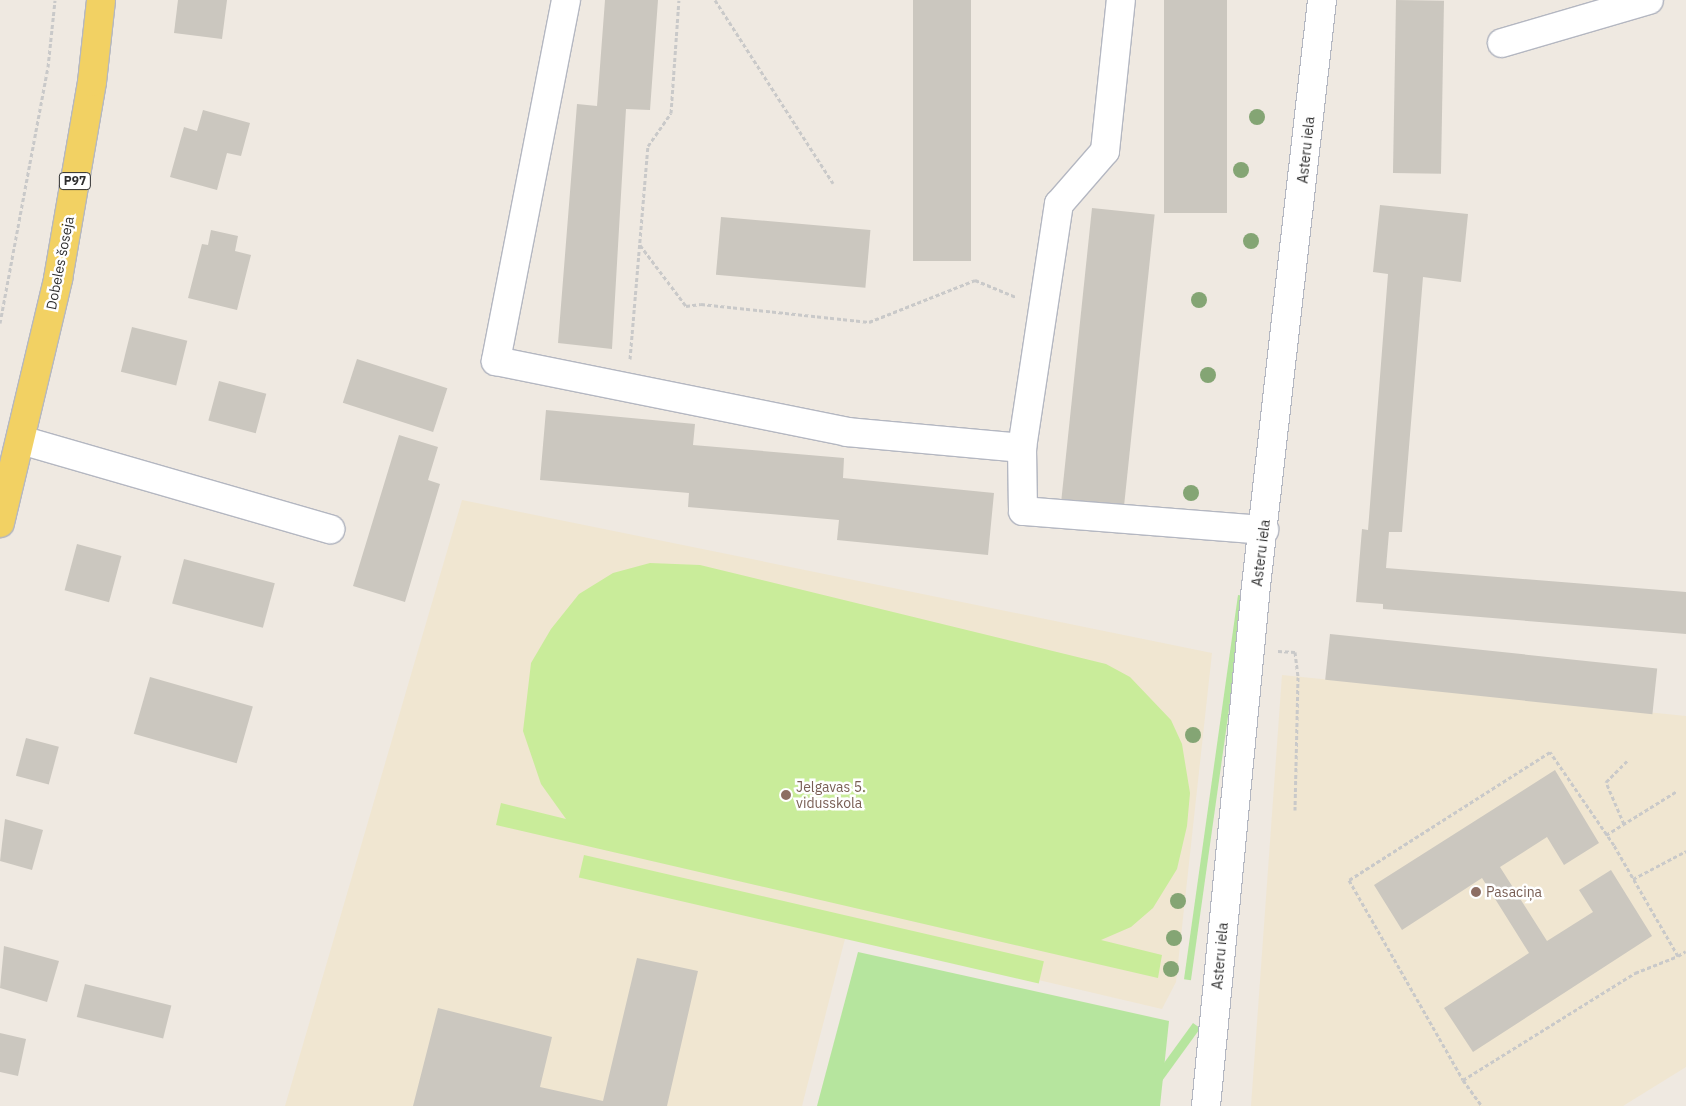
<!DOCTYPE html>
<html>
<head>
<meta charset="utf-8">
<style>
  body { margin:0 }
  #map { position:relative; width:1686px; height:1106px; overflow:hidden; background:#efe9e1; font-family:"IBM Plex Sans",sans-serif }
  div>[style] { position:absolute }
  .education>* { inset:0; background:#f0e6d1 }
  .green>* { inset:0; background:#b6e59e; transform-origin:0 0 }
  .pitch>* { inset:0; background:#c9ec9a; transform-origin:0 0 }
  .building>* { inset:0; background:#cbc7bf; transform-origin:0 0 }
  .path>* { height:3px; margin-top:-1.5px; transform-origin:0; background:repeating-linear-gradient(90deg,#c9c9c9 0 4px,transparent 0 6.5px) }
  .roads { filter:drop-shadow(1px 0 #b4b7c1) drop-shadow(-1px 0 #b4b7c1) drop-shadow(0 1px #b4b7c1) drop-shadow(0 -1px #b4b7c1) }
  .minor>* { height:28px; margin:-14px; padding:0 14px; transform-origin:14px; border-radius:14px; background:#fff }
  .major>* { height:28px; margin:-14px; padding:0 14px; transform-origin:14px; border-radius:14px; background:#f2d163 }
  .trees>* { width:16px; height:16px; margin:-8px; border-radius:50%; background:#84a574 }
  .dots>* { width:14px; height:14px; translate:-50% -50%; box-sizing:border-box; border:2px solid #fff; border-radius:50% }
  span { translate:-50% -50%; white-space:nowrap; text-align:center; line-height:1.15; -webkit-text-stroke:5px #fff; paint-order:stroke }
  .shield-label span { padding:1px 4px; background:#fff; border:1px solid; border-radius:4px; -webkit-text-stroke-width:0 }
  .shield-label { font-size:12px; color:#2e2e2e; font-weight:700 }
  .street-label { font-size:14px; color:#2e2e2e }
  .education-label { font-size:14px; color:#785e54 }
  .left { translate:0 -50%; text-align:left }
</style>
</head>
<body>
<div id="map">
  <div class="education">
    <i style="clip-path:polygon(462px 500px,1212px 653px,1176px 982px,1162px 1009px,846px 935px,802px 1106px,285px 1106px)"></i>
    <i style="clip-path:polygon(1282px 675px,1686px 716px,1686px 1067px,1623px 1106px,1251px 1106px)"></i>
  </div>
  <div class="green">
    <i style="left:1238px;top:595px;width:7px;height:388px;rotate:8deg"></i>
    <i style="clip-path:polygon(858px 952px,1169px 1021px,1160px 1106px,817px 1106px)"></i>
    <i style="left:1193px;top:1023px;width:9px;height:83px;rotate:36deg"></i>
  </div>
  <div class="pitch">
    <i style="clip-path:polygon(650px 563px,700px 565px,1106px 664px,1130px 677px,1171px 720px,1182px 744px,1190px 793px,1187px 826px,1177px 869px,1153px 908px,1131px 927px,1101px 940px,1162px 955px,1158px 978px,496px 825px,501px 803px,566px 819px,541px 784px,523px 731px,531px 663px,551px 629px,579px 594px,613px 573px)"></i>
    <i style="left:584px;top:855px;width:472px;height:23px;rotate:13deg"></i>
  </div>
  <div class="building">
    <i style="clip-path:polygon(178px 0,227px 0,222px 39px,174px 33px)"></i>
    <i style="clip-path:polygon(605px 0,658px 0,650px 110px,626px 109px,612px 349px,558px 343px,577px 104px,597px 106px)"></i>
    <i style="left:913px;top:0;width:58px;height:261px"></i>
    <i style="left:1164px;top:0;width:63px;height:213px"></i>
    <i style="left:1396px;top:0;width:48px;height:173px;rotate:1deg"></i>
    <i style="clip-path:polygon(203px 110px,250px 123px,241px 156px,227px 153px,217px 190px,170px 177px,184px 127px,197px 131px)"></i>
    <i style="clip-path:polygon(1380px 205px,1468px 214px,1461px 282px,1423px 277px,1402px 532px,1389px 532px,1386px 568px,1686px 592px,1686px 634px,1383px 609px,1383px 604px,1356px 602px,1362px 529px,1368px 530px,1388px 274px,1373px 272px)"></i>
    <i style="left:1092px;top:208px;width:63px;height:295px;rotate:6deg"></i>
    <i style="left:721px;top:217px;width:150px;height:58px;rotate:5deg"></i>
    <i style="clip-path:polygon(211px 230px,238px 236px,235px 251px,251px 255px,237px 310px,188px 298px,202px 244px,208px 245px)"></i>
    <i style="left:132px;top:327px;width:57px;height:46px;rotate:14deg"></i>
    <i style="left:357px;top:359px;width:95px;height:46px;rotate:18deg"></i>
    <i style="left:219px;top:381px;width:49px;height:41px;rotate:15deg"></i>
    <i style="clip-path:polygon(546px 410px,695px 424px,693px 445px,844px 458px,843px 478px,994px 493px,988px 555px,837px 540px,839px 520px,688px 507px,689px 493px,540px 480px)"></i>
    <i style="clip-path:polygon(399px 435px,438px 447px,428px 480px,440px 484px,405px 602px,353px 586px)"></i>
    <i style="left:77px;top:544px;width:46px;height:48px;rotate:15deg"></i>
    <i style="left:184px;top:559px;width:94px;height:46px;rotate:15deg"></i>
    <i style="left:1330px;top:634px;width:329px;height:46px;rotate:6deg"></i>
    <i style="left:150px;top:677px;width:107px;height:59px;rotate:16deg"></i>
    <i style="left:26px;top:738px;width:34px;height:39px;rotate:15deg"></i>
    <i style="clip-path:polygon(1555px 770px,1599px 843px,1564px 865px,1547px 837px,1500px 867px,1547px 941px,1593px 912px,1579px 890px,1611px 870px,1652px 936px,1473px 1052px,1444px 1008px,1529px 953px,1482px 878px,1402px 930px,1374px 885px)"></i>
    <i style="clip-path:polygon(5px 819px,43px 830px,32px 870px,0 861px)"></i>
    <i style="clip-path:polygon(4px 946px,59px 961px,47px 1002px,0 988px)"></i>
    <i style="clip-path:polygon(637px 958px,698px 971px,667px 1106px,413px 1106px,438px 1008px,552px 1037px,540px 1087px,603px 1101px)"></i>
    <i style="left:85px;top:984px;width:89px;height:34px;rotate:14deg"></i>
    <i style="clip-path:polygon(0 1033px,26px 1039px,18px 1076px,0 1072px)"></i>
  </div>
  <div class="path">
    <i style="left:715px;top:0;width:218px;rotate:57.2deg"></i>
    <i style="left:640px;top:245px;width:76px;rotate:53deg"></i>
    <i style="left:686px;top:306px;width:15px;rotate:-8deg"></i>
    <i style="left:701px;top:304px;width:169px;rotate:6.1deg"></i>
    <i style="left:869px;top:322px;width:114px;rotate:-21.6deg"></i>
    <i style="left:975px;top:280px;width:44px;rotate:22.5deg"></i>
    <i style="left:0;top:323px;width:260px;rotate:-79.4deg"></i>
    <i style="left:48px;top:67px;width:67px;rotate:-84deg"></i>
    <i style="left:630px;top:359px;width:214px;rotate:-85.2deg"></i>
    <i style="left:648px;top:146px;width:40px;rotate:-55.1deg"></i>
    <i style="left:671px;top:113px;width:113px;rotate:-86deg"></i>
    <i style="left:1278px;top:651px;width:17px;rotate:3deg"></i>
    <i style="left:1295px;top:652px;width:25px;rotate:83deg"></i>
    <i style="left:1298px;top:677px;width:133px;rotate:91.3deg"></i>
    <i style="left:1624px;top:824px;width:46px;rotate:-113.2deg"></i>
    <i style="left:1606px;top:782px;width:30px;rotate:-45deg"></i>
    <i style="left:1606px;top:835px;width:84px;rotate:-31.8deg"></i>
    <i style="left:1633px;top:879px;width:60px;rotate:-27.8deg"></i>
    <i style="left:1678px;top:956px;width:9px;rotate:-32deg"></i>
    <i style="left:1463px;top:1080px;width:203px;rotate:-31.9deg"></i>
    <i style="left:1635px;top:973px;width:46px;rotate:-21.6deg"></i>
    <i style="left:1678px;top:956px;width:128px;rotate:-120deg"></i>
    <i style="left:1614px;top:845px;width:113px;rotate:-124.5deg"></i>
    <i style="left:1550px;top:752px;width:238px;rotate:147.5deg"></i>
    <i style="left:1349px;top:880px;width:230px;rotate:60.3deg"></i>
    <i style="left:1463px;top:1080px;width:32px;rotate:54deg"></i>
  </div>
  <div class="roads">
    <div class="minor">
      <i style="left:566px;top:0;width:368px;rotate:101deg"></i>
      <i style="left:496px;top:361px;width:358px;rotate:11.4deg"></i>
      <i style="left:847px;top:432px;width:176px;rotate:5.2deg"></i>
      <i style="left:1022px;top:448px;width:63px;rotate:89.1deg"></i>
      <i style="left:1023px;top:511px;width:242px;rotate:4.5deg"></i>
      <i style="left:1502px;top:43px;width:153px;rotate:-16.3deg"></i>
      <i style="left:21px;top:440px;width:322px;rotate:16.1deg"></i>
      <i style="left:1022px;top:448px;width:247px;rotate:-81.4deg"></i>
      <i style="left:1059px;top:204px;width:70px;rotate:-49deg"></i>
      <i style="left:1105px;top:151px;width:152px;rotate:-84deg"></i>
      <i style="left:1206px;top:1106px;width:522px;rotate:-84.51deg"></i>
      <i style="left:1256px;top:586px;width:590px;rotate:-83.57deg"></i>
    </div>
    <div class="major">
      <i style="left:0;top:523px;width:251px;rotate:-76.6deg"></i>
      <i style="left:58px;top:279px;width:200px;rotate:-80.2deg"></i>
      <i style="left:92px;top:82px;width:82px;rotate:-83.7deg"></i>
    </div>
  </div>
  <div class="trees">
    <i style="left:1257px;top:117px"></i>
    <i style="left:1241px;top:170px"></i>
    <i style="left:1251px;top:241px"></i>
    <i style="left:1199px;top:300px"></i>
    <i style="left:1208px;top:375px"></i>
    <i style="left:1191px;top:493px"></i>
    <i style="left:1193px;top:735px"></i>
    <i style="left:1178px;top:901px"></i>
    <i style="left:1174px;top:938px"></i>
    <i style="left:1171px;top:969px"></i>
  </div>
  <div class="dots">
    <i style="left:786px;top:795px;background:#8d6e63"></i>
    <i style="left:1476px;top:892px;background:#8d6e63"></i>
  </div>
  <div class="shield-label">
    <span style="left:75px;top:181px">P97</span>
  </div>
  <div class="street-label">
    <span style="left:1306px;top:150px;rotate:-84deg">Asteru iela</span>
    <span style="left:60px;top:263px;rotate:-79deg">Dobeles šoseja</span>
    <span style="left:1261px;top:553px;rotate:-83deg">Asteru iela</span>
    <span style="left:1220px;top:956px;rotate:-85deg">Asteru iela</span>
  </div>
  <div class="education-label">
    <span class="left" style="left:796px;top:795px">Jelgavas 5.<br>vidusskola</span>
    <span class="left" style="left:1486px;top:892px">Pasaciņa</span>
  </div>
</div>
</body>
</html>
